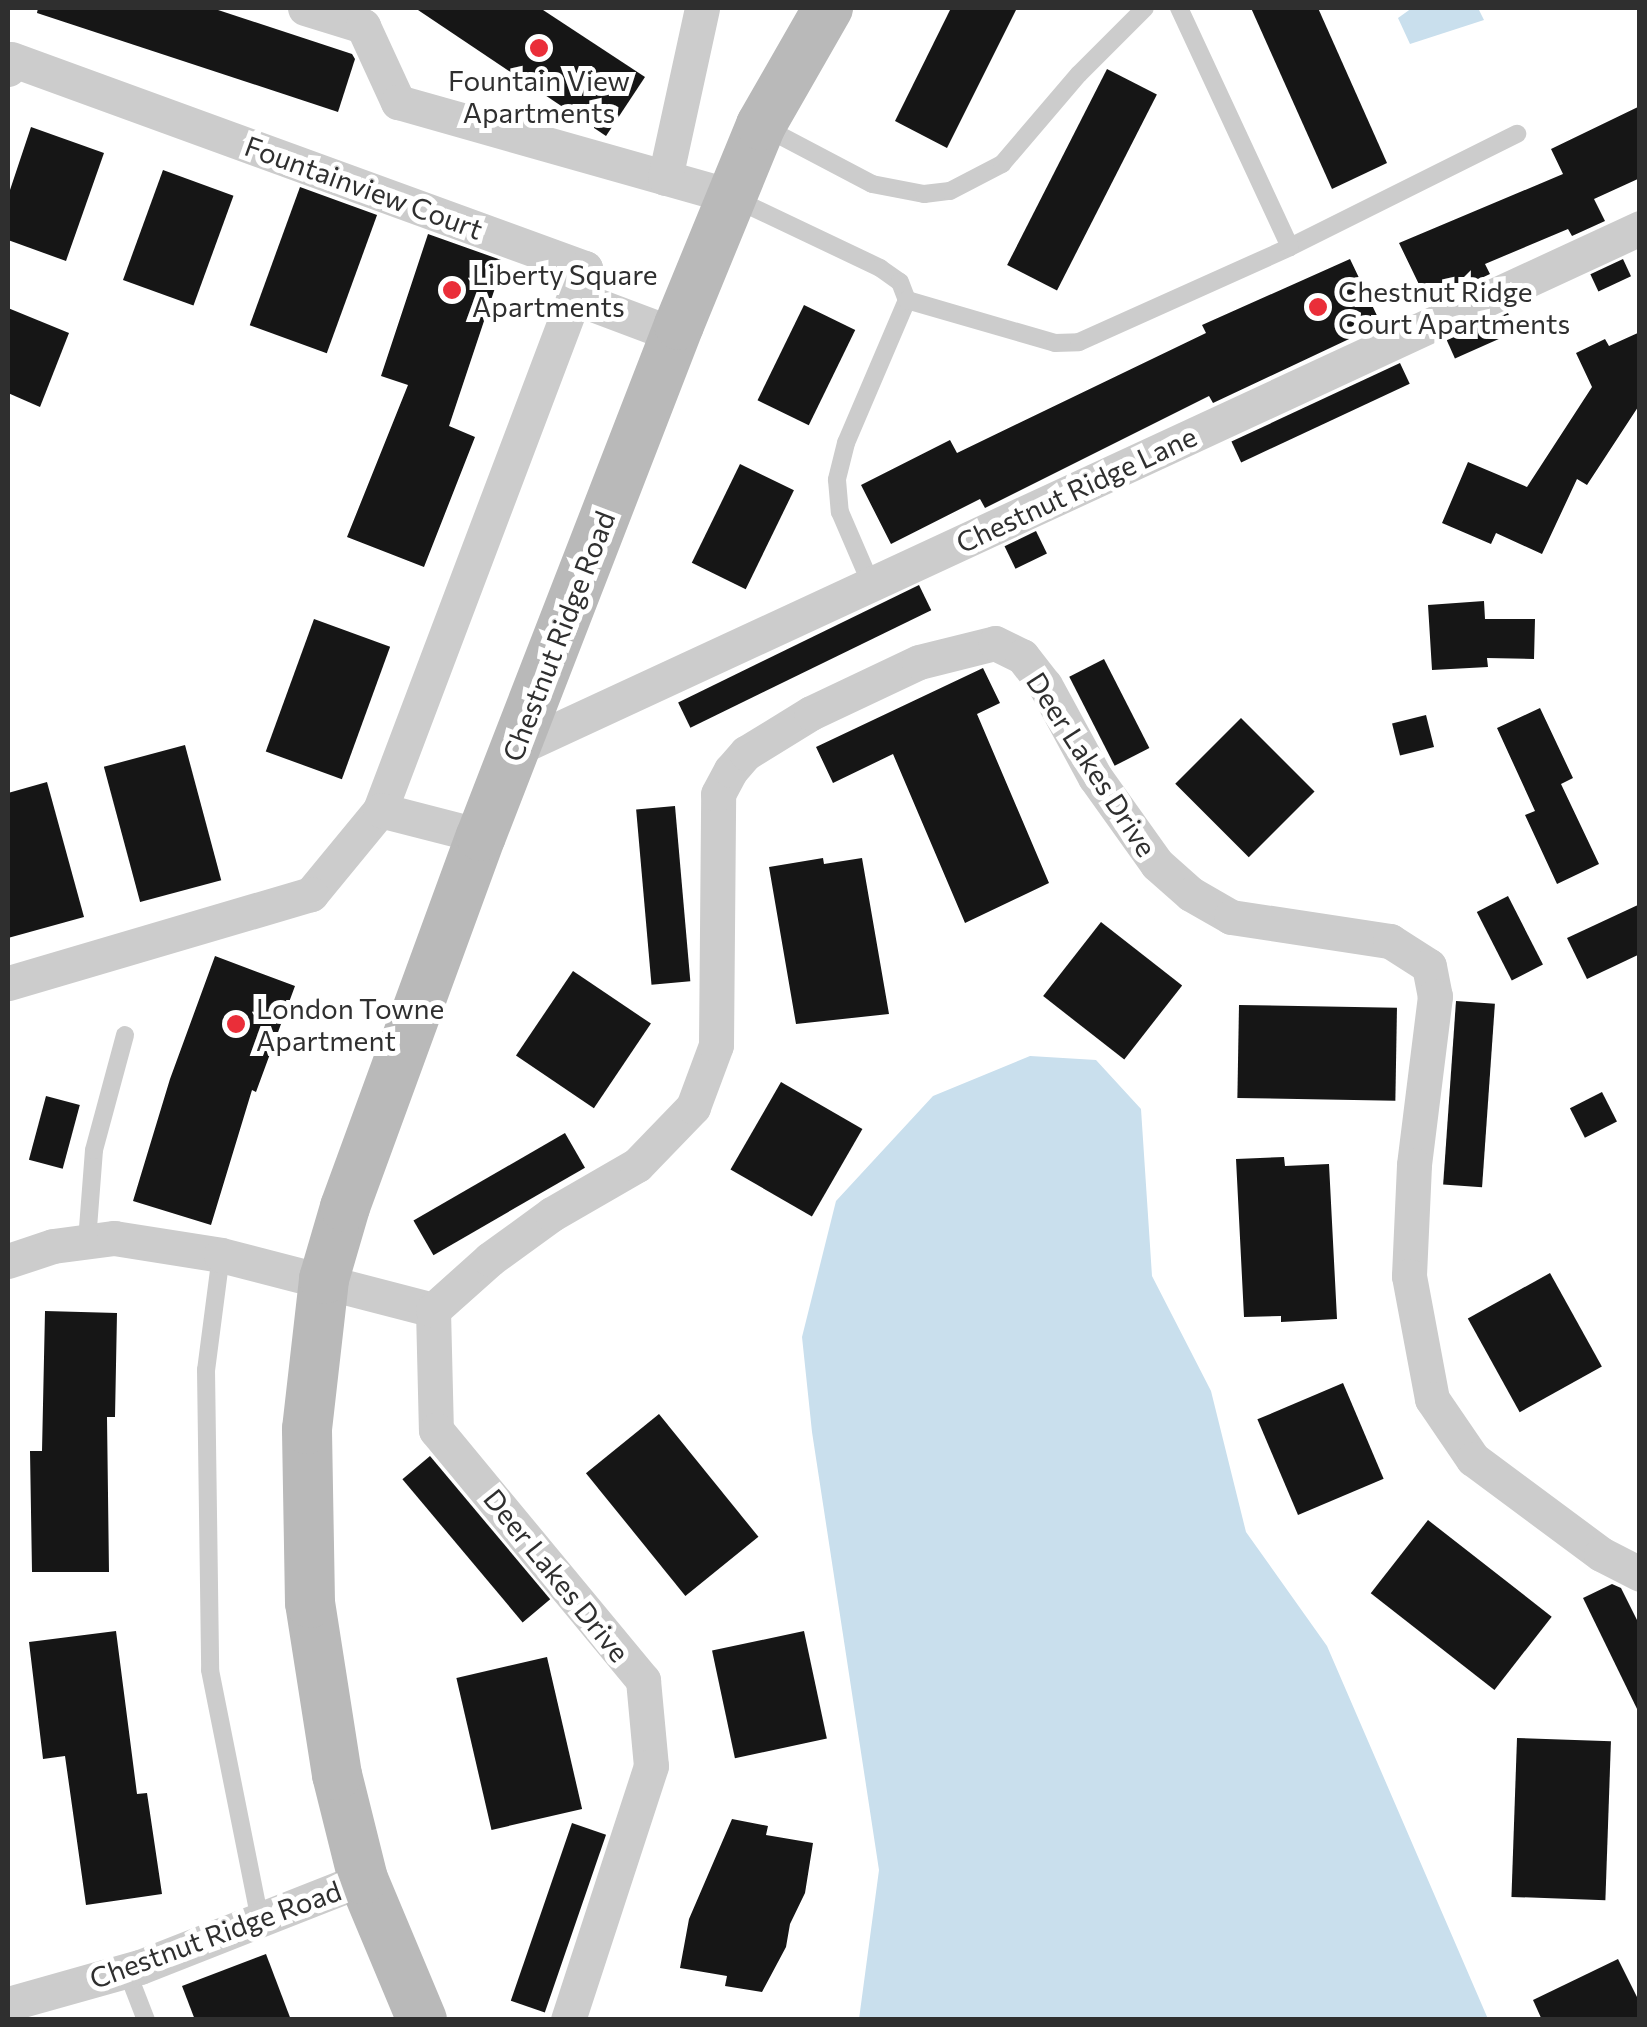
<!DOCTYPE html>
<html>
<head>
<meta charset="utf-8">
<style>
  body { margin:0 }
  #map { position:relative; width:1647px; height:2027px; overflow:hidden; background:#fff; font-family:Commissioner,sans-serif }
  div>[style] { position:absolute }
  .water>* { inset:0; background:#c9dfed }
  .building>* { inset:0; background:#161616; transform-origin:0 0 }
  .lane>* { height:18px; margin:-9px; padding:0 9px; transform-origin:9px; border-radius:9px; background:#ccc }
  .street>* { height:35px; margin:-17.5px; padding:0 17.5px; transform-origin:17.5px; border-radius:17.5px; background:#ccc }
  .secondary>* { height:50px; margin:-25px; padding:0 25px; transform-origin:25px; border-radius:25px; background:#b9b9b9 }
  .dots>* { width:28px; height:28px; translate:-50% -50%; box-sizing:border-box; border:5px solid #fff; border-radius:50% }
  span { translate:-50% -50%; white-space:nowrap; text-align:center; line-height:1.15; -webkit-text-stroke:10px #fff; paint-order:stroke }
  .poi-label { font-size:28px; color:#2f2f2f }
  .left { translate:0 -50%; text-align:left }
  .street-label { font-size:28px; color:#2f2f2f }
  .frame { position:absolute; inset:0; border:10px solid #2f2f2f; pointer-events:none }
</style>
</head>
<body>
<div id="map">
  <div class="water">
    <i style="clip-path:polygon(1412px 8px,1478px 8px,1484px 20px,1410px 44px,1398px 18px)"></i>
    <i style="clip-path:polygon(1030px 1056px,1096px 1060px,1141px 1109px,1152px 1276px,1211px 1391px,1246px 1532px,1327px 1646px,1488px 2019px,859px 2019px,879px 1870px,812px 1432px,802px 1337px,836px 1201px,933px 1096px)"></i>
  </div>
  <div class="building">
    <i style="clip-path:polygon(38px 8px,212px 8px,352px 54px,355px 59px,338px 112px,37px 13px)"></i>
    <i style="clip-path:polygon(415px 8px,540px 8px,645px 77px,606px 136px)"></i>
    <i style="clip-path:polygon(951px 8px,1017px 8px,947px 148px,895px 121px)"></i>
    <i style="clip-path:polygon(1251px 8px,1318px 8px,1387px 163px,1332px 189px)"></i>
    <i style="left:1107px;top:69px;width:56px;height:220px;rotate:27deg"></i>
    <i style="clip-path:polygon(1640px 106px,1640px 178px,1594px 199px,1605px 221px,1572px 236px,1568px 229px,1485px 264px,1490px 274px,1428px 303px,1399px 243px,1563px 174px,1551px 149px)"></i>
    <i style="clip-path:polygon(31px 127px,104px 153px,66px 261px,8px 240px,8px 196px)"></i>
    <i style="left:163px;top:170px;width:75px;height:117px;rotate:20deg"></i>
    <i style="left:300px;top:187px;width:82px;height:147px;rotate:20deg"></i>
    <i style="clip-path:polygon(428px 234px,504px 261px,449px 426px,475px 437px,424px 567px,347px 537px,408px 385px,381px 376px)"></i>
    <i style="clip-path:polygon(1350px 259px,1381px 324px,1213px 403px,1209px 396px,985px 508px,980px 499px,891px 544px,861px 485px,950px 440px,957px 453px,1206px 333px,1202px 325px)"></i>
    <i style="left:1623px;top:259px;width:19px;height:36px;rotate:65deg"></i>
    <i style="left:804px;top:305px;width:57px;height:106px;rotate:26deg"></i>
    <i style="clip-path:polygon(8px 308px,69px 333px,40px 407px,8px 393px)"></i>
    <i style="left:1508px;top:313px;width:20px;height:67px;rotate:66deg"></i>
    <i style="clip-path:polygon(1640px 332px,1640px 404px,1587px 485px,1577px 479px,1542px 554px,1496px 533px,1491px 544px,1442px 523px,1468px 462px,1527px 487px,1592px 387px,1576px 353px,1605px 339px,1609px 346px)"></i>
    <i style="left:1400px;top:363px;width:23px;height:186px;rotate:65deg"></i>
    <i style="left:740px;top:464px;width:60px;height:110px;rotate:26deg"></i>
    <i style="left:1036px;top:531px;width:25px;height:35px;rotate:64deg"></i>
    <i style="left:919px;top:585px;width:28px;height:268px;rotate:64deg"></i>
    <i style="clip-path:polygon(1484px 601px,1485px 619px,1535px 619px,1534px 659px,1487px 658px,1488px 667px,1432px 670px,1428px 605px)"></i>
    <i style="left:314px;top:619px;width:81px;height:141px;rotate:20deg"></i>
    <i style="left:1104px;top:659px;width:100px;height:39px;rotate:63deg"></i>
    <i style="clip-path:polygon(983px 668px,1000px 703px,977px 714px,1049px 883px,965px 923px,893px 754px,833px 783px,816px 747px)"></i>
    <i style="clip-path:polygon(1540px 708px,1573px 778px,1561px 784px,1599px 864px,1557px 884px,1525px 815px,1535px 811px,1497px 728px)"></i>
    <i style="left:1426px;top:715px;width:33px;height:35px;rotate:76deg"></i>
    <i style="left:1241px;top:718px;width:104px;height:93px;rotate:45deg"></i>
    <i style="left:185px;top:745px;width:140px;height:84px;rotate:75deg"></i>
    <i style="clip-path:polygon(47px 782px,84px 917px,8px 938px,8px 793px)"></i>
    <i style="left:675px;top:806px;width:176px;height:39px;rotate:85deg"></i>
    <i style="clip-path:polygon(823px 858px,824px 864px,862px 858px,889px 1014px,796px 1024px,769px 867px)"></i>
    <i style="left:1508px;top:896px;width:77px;height:35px;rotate:63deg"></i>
    <i style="clip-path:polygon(1640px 904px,1640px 954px,1587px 979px,1567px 938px)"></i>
    <i style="left:1101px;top:922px;width:103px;height:94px;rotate:38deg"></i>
    <i style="clip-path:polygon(215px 956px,295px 986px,256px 1092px,252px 1090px,211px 1225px,133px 1201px,170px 1079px)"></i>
    <i style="left:573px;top:971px;width:94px;height:102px;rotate:34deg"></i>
    <i style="left:1456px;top:1001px;width:39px;height:184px;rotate:4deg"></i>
    <i style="left:1239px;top:1005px;width:158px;height:93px;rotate:1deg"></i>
    <i style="left:781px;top:1082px;width:94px;height:101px;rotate:30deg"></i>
    <i style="left:1602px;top:1092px;width:33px;height:36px;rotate:63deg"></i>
    <i style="left:46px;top:1096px;width:35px;height:66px;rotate:15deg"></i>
    <i style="left:565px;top:1133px;width:40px;height:175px;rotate:60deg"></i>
    <i style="clip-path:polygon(1284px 1157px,1285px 1166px,1329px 1164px,1337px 1319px,1281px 1322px,1281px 1316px,1244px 1317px,1236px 1159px)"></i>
    <i style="left:1550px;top:1273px;width:107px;height:94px;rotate:61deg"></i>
    <i style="clip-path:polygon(45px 1311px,117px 1313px,115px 1417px,107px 1417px,109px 1572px,32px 1572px,30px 1451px,42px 1451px)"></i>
    <i style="left:1343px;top:1383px;width:104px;height:93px;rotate:67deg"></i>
    <i style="left:659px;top:1414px;width:158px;height:94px;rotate:51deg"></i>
    <i style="left:430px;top:1456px;width:187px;height:36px;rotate:50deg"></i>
    <i style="left:1428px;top:1520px;width:157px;height:93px;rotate:38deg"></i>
    <i style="clip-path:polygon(1612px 1584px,1621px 1588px,1640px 1626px,1640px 1715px,1583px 1598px)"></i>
    <i style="clip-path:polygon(116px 1631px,137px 1794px,147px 1793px,162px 1894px,86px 1905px,65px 1756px,43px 1759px,29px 1642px)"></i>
    <i style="left:804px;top:1631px;width:110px;height:94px;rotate:78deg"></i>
    <i style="left:547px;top:1657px;width:156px;height:93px;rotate:77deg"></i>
    <i style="left:1517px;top:1738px;width:94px;height:159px;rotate:2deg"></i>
    <i style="clip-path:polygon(732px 1819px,768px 1826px,766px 1835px,813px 1843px,805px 1893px,790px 1924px,786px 1947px,762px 1992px,725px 1986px,727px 1976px,680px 1968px,689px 1919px)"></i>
    <i style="left:572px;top:1823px;width:36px;height:188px;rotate:19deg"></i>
    <i style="clip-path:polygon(266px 1954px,291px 2020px,195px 2020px,182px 1986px)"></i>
    <i style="clip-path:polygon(1618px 1959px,1640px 2003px,1640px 2020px,1542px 2020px,1533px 2000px)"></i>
  </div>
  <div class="lane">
    <i style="left:762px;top:126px;width:124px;rotate:27.8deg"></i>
    <i style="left:872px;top:184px;width:53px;rotate:10.9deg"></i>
    <i style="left:924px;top:194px;width:26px;rotate:-7deg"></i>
    <i style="left:950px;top:191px;width:59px;rotate:-27.4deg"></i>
    <i style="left:1002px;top:164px;width:118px;rotate:-49.5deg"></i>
    <i style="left:1079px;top:74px;width:93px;rotate:-45deg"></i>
    <i style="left:735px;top:199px;width:161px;rotate:25.4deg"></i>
    <i style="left:880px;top:268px;width:24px;rotate:35deg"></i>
    <i style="left:900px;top:282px;width:19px;rotate:69deg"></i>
    <i style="left:907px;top:300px;width:155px;rotate:113.1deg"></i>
    <i style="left:846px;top:443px;width:38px;rotate:104deg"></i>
    <i style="left:837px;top:480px;width:32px;rotate:85deg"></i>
    <i style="left:840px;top:512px;width:78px;rotate:66.7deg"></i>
    <i style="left:1290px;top:247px;width:254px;rotate:-26.5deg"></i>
    <i style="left:907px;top:300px;width:154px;rotate:16.2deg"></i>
    <i style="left:1055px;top:343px;width:24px;rotate:-2deg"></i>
    <i style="left:1079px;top:342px;width:231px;rotate:-24.2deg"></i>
    <i style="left:1290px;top:247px;width:264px;rotate:-114.9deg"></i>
    <i style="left:87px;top:1241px;width:91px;rotate:-85.6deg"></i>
    <i style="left:94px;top:1150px;width:119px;rotate:-74.9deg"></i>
    <i style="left:221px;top:1255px;width:116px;rotate:97.4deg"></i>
    <i style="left:206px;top:1370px;width:300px;rotate:89.2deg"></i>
    <i style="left:210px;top:1670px;width:256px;rotate:78.7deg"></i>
    <i style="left:127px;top:1971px;width:53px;rotate:68.8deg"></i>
  </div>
  <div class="street">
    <i style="left:305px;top:8px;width:61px;rotate:17.2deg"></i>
    <i style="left:363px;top:26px;width:84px;rotate:65.3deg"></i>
    <i style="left:398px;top:102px;width:345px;rotate:15.8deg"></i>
    <i style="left:8px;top:69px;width:10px;rotate:-73deg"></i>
    <i style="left:11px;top:59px;width:611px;rotate:20.01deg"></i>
    <i style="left:585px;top:268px;width:579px;rotate:110.72deg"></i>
    <i style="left:380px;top:810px;width:109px;rotate:129.4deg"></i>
    <i style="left:311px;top:894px;width:316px;rotate:163.6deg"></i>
    <i style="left:665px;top:178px;width:174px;rotate:-77.7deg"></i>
    <i style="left:574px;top:297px;width:108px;rotate:20.6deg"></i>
    <i style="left:513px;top:750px;width:1242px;rotate:-24.85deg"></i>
    <i style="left:380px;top:810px;width:104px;rotate:14.4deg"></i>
    <i style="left:8px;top:1261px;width:47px;rotate:-18.4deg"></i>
    <i style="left:53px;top:1246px;width:62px;rotate:-7.5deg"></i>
    <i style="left:114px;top:1238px;width:108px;rotate:9deg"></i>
    <i style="left:221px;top:1255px;width:219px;rotate:14.5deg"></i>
    <i style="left:433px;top:1310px;width:120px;rotate:88.6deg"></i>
    <i style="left:436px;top:1430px;width:325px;rotate:50.4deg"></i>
    <i style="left:643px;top:1680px;width:86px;rotate:84.7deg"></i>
    <i style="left:651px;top:1766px;width:267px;rotate:108.1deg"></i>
    <i style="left:433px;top:1310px;width:76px;rotate:-41.8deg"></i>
    <i style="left:490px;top:1259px;width:77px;rotate:-36deg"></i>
    <i style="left:552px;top:1214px;width:98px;rotate:-30deg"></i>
    <i style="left:637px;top:1165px;width:81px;rotate:-46deg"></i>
    <i style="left:693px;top:1107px;width:66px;rotate:-69.6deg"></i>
    <i style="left:716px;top:1045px;width:251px;rotate:-89.5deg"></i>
    <i style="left:718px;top:794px;width:27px;rotate:-62deg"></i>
    <i style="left:731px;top:770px;width:23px;rotate:-49deg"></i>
    <i style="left:746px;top:753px;width:76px;rotate:-31.6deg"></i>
    <i style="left:811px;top:713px;width:119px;rotate:-25.3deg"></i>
    <i style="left:919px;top:662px;width:78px;rotate:-14deg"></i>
    <i style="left:995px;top:643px;width:30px;rotate:26deg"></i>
    <i style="left:1022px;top:656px;width:37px;rotate:52deg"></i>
    <i style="left:1045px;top:685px;width:105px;rotate:61.5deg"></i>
    <i style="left:1095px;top:777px;width:107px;rotate:54.5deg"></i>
    <i style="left:1157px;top:864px;width:45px;rotate:41.4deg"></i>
    <i style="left:1191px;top:894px;width:46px;rotate:29.9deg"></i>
    <i style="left:1231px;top:917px;width:161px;rotate:8.6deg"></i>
    <i style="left:1390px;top:941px;width:46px;rotate:32.7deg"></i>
    <i style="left:1429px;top:966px;width:31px;rotate:79deg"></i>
    <i style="left:1435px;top:996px;width:170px;rotate:97.1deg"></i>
    <i style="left:1414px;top:1165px;width:111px;rotate:92.6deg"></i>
    <i style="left:1409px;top:1276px;width:125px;rotate:79.4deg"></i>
    <i style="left:1432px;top:1399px;width:73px;rotate:55.7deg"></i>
    <i style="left:1473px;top:1459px;width:159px;rotate:36.6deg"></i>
    <i style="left:1601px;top:1554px;width:44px;rotate:27.1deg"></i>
    <i style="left:8px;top:2004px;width:137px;rotate:-15.7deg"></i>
    <i style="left:140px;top:1967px;width:240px;rotate:-21.5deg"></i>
  </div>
  <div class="secondary">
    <i style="left:422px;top:2020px;width:153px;rotate:-112.7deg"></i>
    <i style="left:363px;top:1879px;width:107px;rotate:-104deg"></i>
    <i style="left:337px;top:1775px;width:174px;rotate:-98.9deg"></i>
    <i style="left:310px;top:1603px;width:174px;rotate:-91deg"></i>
    <i style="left:307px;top:1429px;width:151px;rotate:-83.5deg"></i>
    <i style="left:324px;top:1279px;width:75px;rotate:-73.7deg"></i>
    <i style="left:345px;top:1207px;width:395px;rotate:-69.9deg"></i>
    <i style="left:481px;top:836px;width:548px;rotate:-68.82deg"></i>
    <i style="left:679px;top:325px;width:216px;rotate:-67.7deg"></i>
    <i style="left:761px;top:125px;width:135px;rotate:-60.2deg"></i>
  </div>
  <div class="dots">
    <i style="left:539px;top:48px;background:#ea2e39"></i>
    <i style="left:452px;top:290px;background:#ea2e39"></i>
    <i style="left:1318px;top:307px;background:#ea2e39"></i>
    <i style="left:236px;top:1024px;background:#ea2e39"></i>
  </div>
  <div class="poi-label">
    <span style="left:539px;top:96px">Fountain View<br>Apartments</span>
    <span class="left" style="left:472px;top:290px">Liberty Square<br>Apartments</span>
    <span class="left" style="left:1338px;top:307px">Chestnut Ridge<br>Court Apartments</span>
    <span class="left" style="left:256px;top:1024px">London Towne<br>Apartment</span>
  </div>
  <div class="street-label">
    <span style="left:364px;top:187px;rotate:20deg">Fountainview Court</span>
    <span style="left:1076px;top:489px;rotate:-25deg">Chestnut Ridge Lane</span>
    <span style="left:558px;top:636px;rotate:-69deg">Chestnut Ridge Road</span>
    <span style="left:1092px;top:764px;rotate:57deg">Deer Lakes Drive</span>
    <span style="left:557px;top:1575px;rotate:51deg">Deer Lakes Drive</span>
    <span style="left:215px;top:1934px;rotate:-20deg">Chestnut Ridge Road</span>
  </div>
  <div class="frame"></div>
</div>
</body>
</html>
